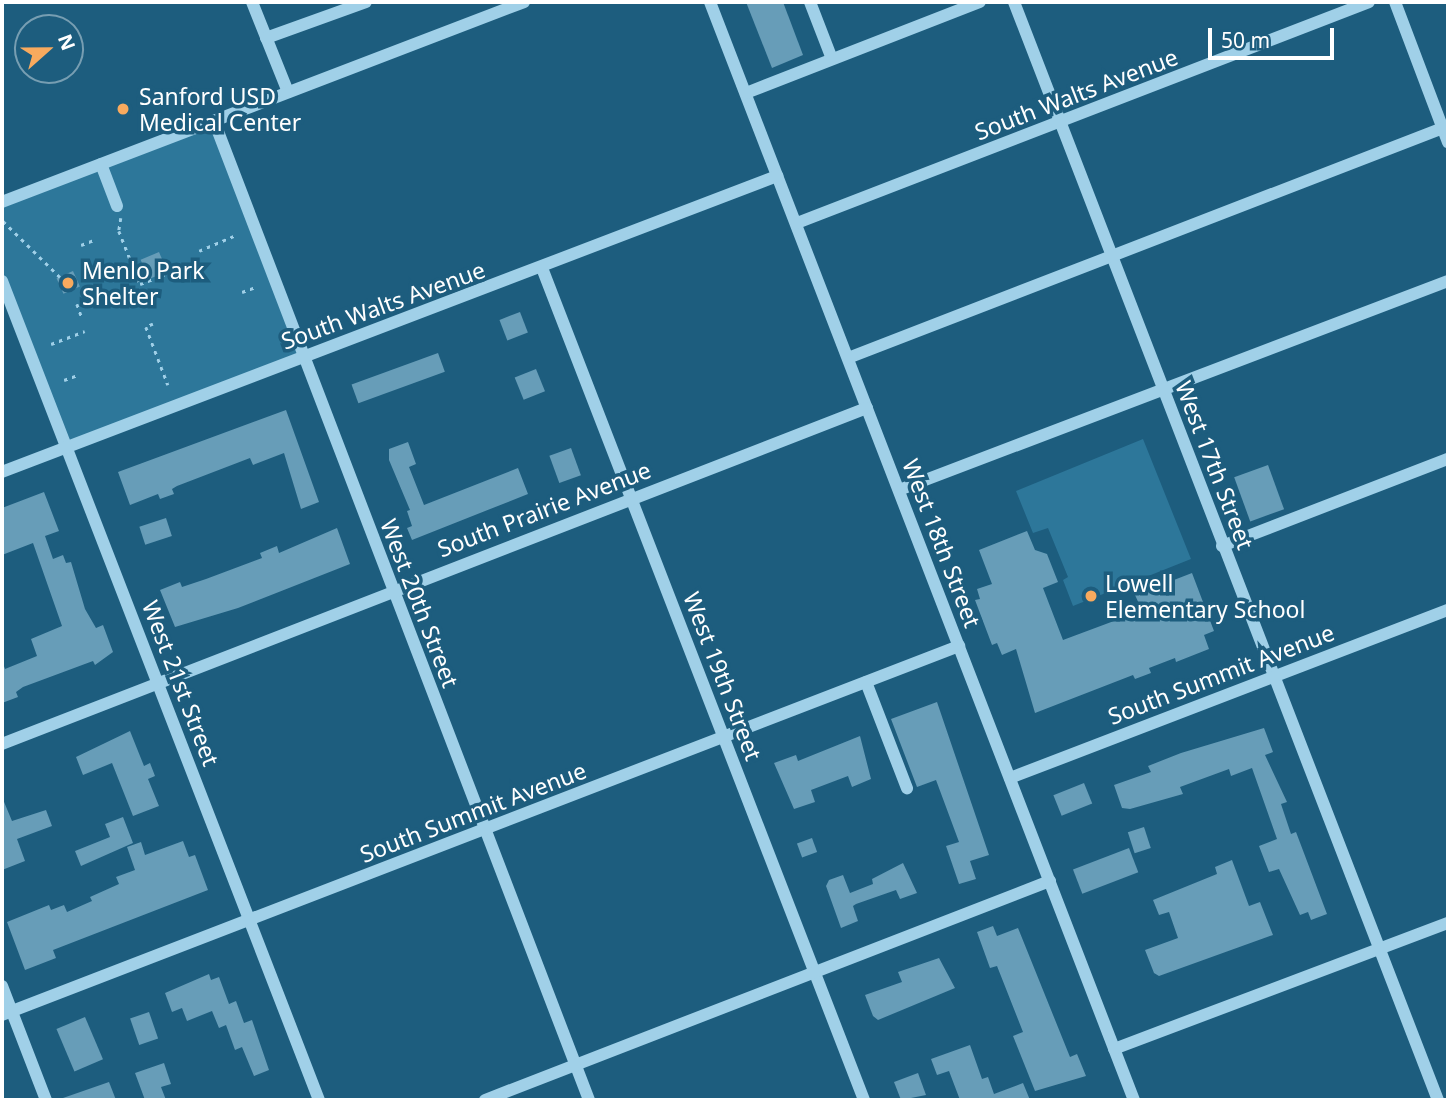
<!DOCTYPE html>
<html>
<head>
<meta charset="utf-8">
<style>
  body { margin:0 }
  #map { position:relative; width:1450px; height:1102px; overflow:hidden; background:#1d5d7e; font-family:"Noto Sans",sans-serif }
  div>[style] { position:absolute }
  .green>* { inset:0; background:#2d779a }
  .building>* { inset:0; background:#679db8; transform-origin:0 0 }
  .path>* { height:2.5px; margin-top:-1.25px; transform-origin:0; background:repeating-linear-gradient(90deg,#a0d0e8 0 3.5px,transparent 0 8.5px) }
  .minor>* { height:12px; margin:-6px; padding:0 6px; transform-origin:6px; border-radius:6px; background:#a0d0e8 }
  .dots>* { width:19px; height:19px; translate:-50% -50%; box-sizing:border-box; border:4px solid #1d5d7e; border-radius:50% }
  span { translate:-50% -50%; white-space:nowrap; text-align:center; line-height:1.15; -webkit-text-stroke:7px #1d5d7e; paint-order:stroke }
  .street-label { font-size:23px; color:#fff }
  .poi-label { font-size:23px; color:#fff }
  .left { translate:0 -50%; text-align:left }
  .frame { position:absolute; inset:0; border:4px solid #fff; pointer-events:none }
  .north { position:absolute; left:14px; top:14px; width:70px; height:70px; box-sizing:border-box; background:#1d5d7e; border:2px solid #779eb2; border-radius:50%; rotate:69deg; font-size:19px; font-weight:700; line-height:28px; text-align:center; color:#fff }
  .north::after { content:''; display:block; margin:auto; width:24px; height:32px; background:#f8aa5e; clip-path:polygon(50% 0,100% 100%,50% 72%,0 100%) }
  .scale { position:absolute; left:1208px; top:28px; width:126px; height:32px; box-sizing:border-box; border:4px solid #fff; border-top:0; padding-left:9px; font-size:21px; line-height:24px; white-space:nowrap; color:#fff; -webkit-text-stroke:5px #1d5d7e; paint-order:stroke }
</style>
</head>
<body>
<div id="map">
  <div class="green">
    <i style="clip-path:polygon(214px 121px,305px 357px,66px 448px,2px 281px,2px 202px)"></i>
    <i style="clip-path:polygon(1143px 439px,1191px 559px,1073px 606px,1063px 580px,1068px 577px,1048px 528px,1033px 533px,1016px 491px)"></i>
  </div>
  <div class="building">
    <i style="clip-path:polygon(746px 2px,783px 2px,803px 55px,772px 68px)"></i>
    <i style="left:159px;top:252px;width:21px;height:20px;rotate:67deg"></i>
    <i style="left:73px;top:271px;width:17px;height:18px;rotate:66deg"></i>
    <i style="left:520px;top:312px;width:22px;height:22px;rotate:69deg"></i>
    <i style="left:438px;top:353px;width:20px;height:92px;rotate:70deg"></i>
    <i style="left:536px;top:369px;width:24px;height:23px;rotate:68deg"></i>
    <i style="clip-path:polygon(286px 410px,319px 502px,301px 509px,284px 453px,253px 465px,250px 458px,177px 486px,172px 489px,174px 494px,160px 499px,158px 494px,130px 505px,118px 472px)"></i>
    <i style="clip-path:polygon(408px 442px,416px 464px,409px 467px,424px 505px,518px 468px,528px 494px,412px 540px,407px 528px,412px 526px,407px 511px,410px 510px,389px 460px,389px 449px)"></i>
    <i style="left:571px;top:448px;width:29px;height:23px;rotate:70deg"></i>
    <i style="left:1268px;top:465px;width:47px;height:36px;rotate:70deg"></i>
    <i style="clip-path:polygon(44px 492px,59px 531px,45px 536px,53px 559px,63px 555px,66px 563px,71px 562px,85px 609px,96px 628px,103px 625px,113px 652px,95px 665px,93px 661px,23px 687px,16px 692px,18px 697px,2px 703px,2px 661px,5px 669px,37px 656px,31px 639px,62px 626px,33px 543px,2px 555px,2px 508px)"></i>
    <i style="left:166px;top:518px;width:19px;height:28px;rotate:72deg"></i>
    <i style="clip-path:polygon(337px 528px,350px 564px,238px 608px,175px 627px,160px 590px,180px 582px,182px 587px,206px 579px,262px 558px,260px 553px,277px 546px,279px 553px)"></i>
    <i style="clip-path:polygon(1027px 531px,1035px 550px,1047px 554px,1058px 582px,1043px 588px,1063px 640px,1130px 615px,1128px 611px,1140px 606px,1135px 595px,1192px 573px,1214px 631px,1204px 635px,1209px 649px,1176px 662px,1175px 658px,1149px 668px,1151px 673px,1135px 679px,1133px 675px,1035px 713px,1016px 649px,1002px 655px,997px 643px,992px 645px,975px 600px,980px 599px,977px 589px,992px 584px,979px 550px)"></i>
    <i style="clip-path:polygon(937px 702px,989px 855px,970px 861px,976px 879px,959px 884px,946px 846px,959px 842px,936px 780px,917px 787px,891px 719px)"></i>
    <i style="clip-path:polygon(1264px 728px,1273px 752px,1265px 755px,1287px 802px,1281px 804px,1291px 834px,1296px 832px,1327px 914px,1311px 920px,1308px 912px,1300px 915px,1279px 869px,1269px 872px,1259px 846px,1277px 839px,1252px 768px,1231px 776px,1229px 769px,1180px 787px,1183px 794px,1130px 809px,1122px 808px,1114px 785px,1151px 772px,1148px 766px,1181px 753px)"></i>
    <i style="clip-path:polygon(130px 731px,144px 766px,150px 763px,155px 776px,148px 779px,159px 806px,133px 816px,112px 763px,83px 775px,76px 757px)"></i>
    <i style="clip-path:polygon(860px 736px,871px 779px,852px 787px,848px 776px,811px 790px,815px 802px,794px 809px,774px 763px,796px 755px,798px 761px)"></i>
    <i style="left:1084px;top:783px;width:22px;height:33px;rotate:68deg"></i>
    <i style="clip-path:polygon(2px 797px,12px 821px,46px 810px,52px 826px,17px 839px,25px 861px,2px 870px)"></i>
    <i style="clip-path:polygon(123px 817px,133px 843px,81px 866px,75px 851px,110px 837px,105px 824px)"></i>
    <i style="left:1144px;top:827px;width:22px;height:17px;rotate:72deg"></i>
    <i style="left:812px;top:838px;width:15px;height:16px;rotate:70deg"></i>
    <i style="clip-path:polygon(183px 841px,189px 857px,195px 855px,208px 890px,53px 950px,56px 958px,25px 970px,7px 922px,49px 905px,51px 910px,64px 905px,67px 912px,92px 901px,90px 897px,119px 884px,116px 877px,135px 870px,127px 847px,141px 842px,145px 855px)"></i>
    <i style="left:1129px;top:848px;width:26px;height:60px;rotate:69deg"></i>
    <i style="clip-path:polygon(1232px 860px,1249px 906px,1260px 902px,1273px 935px,1159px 976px,1154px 973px,1145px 950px,1178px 938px,1169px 912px,1159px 915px,1153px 900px,1217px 874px,1215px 867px)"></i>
    <i style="clip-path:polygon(903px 863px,917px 893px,900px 899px,896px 890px,856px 904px,853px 906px,858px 921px,841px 928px,826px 886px,829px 880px,843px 875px,850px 893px,873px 884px,872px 879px)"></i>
    <i style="clip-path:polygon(993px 926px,997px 936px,1018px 928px,1070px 1057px,1077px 1054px,1086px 1076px,1035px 1091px,1013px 1036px,1023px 1032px,997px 966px,990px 968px,977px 932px)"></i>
    <i style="clip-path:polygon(939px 958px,955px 988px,878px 1020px,873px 1016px,865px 995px,902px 982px,898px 972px)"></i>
    <i style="clip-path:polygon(209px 974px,211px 980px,219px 977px,229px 1004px,236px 1001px,244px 1023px,252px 1020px,269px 1070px,254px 1076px,242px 1047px,235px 1050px,226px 1025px,219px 1028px,212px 1011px,187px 1021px,182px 1008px,172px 1012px,165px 993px)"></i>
    <i style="left:149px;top:1012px;width:28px;height:20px;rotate:71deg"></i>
    <i style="left:85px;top:1017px;width:46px;height:31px;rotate:67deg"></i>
    <i style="clip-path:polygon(970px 1045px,982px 1079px,988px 1077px,994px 1094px,1023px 1083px,1030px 1100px,960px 1100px,949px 1071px,937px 1075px,931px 1059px)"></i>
    <i style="clip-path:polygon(164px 1063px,171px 1084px,161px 1087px,166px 1100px,145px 1100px,135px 1073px)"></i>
    <i style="clip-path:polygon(918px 1073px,926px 1095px,901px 1100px,894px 1082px)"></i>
    <i style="clip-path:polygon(109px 1082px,116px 1100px,63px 1100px,63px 1098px)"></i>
  </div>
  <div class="path">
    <i style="left:121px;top:218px;width:13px;rotate:99deg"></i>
    <i style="left:119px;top:231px;width:57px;rotate:68.4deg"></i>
    <i style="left:140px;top:284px;width:26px;rotate:-21deg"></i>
    <i style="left:3px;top:221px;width:80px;rotate:44.5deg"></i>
    <i style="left:81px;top:245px;width:14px;rotate:-21deg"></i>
    <i style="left:199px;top:251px;width:40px;rotate:-23.4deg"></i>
    <i style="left:242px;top:292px;width:15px;rotate:-20deg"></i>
    <i style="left:77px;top:304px;width:15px;rotate:70deg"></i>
    <i style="left:153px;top:324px;width:8px;rotate:157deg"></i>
    <i style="left:146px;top:327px;width:62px;rotate:69.2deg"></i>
    <i style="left:51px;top:344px;width:36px;rotate:-21deg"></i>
    <i style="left:64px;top:380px;width:15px;rotate:-20deg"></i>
  </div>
  <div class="minor">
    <i style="left:252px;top:2px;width:97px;rotate:68.2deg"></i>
    <i style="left:710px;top:2px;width:1177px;rotate:68.89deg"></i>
    <i style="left:810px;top:2px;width:61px;rotate:68.9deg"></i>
    <i style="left:1014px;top:2px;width:1177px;rotate:68.89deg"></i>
    <i style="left:1395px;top:2px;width:150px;rotate:69.3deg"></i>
    <i style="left:266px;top:38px;width:106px;rotate:-19.8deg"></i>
    <i style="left:746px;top:93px;width:251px;rotate:-21.3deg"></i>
    <i style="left:214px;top:121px;width:1048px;rotate:69.04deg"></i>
    <i style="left:101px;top:164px;width:45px;rotate:69.1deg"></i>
    <i style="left:2px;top:202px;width:559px;rotate:-20.96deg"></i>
    <i style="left:797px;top:223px;width:613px;rotate:-21.12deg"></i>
    <i style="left:542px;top:268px;width:892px;rotate:68.84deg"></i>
    <i style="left:2px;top:281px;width:878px;rotate:68.84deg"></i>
    <i style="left:848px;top:358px;width:643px;rotate:-21.14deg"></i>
    <i style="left:2px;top:472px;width:830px;rotate:-20.9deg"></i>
    <i style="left:899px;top:490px;width:587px;rotate:-20.84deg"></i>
    <i style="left:1222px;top:546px;width:242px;rotate:-21.1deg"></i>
    <i style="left:866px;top:682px;width:114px;rotate:68.9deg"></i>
    <i style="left:2px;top:744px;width:928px;rotate:-21.23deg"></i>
    <i style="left:1010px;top:778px;width:469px;rotate:-21deg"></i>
    <i style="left:2px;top:986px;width:122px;rotate:68.9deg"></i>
    <i style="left:2px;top:1015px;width:1026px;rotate:-21.09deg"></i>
    <i style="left:1114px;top:1049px;width:357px;rotate:-20.7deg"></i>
    <i style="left:485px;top:1100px;width:606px;rotate:-21.19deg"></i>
  </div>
  <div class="dots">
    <i style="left:123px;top:109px;background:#f8aa5e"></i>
    <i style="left:68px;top:283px;background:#f8aa5e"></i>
    <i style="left:1091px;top:596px;background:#f8aa5e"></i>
  </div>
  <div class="street-label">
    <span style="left:1076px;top:94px;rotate:-21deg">South Walts Avenue</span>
    <span style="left:383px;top:305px;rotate:-20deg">South Walts Avenue</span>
    <span style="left:1215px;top:465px;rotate:69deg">West 17th Street</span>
    <span style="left:544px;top:509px;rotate:-21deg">South Prairie Avenue</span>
    <span style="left:942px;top:543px;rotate:69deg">West 18th Street</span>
    <span style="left:420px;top:603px;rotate:69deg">West 20th Street</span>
    <span style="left:1221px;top:674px;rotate:-21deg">South Summit Avenue</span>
    <span style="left:723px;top:676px;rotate:69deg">West 19th Street</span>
    <span style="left:181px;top:683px;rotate:69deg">West 21st Street</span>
    <span style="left:473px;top:812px;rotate:-21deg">South Summit Avenue</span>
  </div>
  <div class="poi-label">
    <span class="left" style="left:139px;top:109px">Sanford USD<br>Medical Center</span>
    <span class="left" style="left:82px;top:283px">Menlo Park<br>Shelter</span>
    <span class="left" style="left:1105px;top:596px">Lowell<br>Elementary School</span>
  </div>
  <div class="frame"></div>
  <div class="north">N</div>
  <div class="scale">50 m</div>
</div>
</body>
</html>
